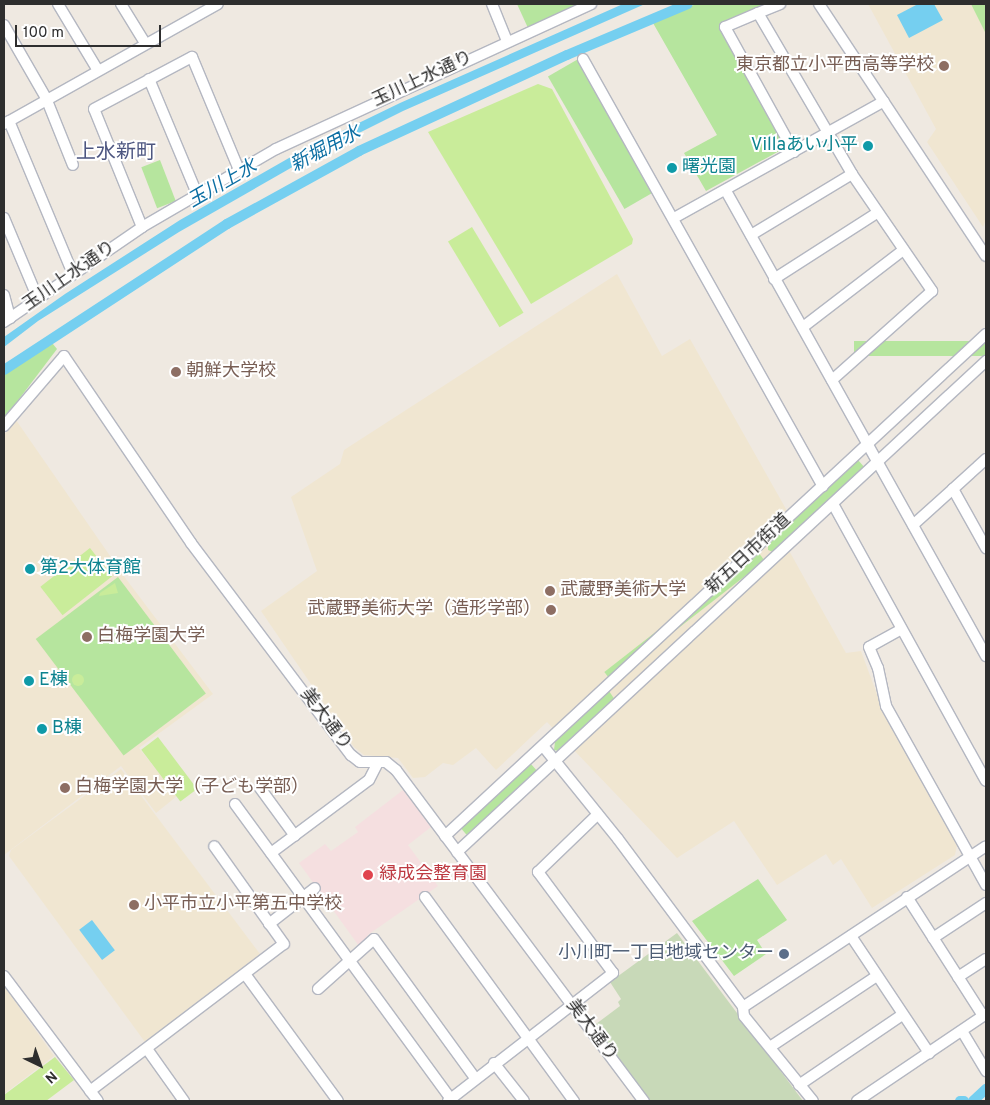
<!DOCTYPE html>
<html>
<head>
<meta charset="utf-8">
<style>
  body { margin:0 }
  #map { position:relative; width:990px; height:1105px; overflow:hidden; background:#efe9e1; font-family:Overpass,"Noto Sans JP",sans-serif }
  div>[style] { position:absolute }
  .education>* { inset:0; background:#f0e6d1 }
  .medical>* { inset:0; background:#f5dfe0 }
  .green>* { inset:0; background:#b6e59e; transform-origin:0 0 }
  .cemetery>* { inset:0; background:#c8d9b8 }
  .pitch>* { inset:0; background:#c9ec9a; transform-origin:0 0 }
  .round { border-radius:50% }
  .water>* { inset:0; background:#75cff0; transform-origin:0 0 }
  .canal>* { height:10px; margin:-5px; padding:0 5px; transform-origin:5px; border-radius:5px; background:#75cff0 }
  .roads { filter:drop-shadow(1px 0 #b4b7c1) drop-shadow(-1px 0 #b4b7c1) drop-shadow(0 1px #b4b7c1) drop-shadow(0 -1px #b4b7c1) }
  .minor>* { height:10px; margin:-5px; padding:0 5px; transform-origin:5px; border-radius:5px; background:#fff }
  .dots>* { width:14px; height:14px; translate:-50% -50%; box-sizing:border-box; border:2px solid #fff; border-radius:50% }
  span { translate:-50% -50%; white-space:nowrap; text-align:center; line-height:1.15; -webkit-text-stroke:4px #fff; paint-order:stroke }
  .education-label { font-size:18px; color:#785e54 }
  .right { translate:-100% -50%; text-align:right }
  .left { translate:0 -50%; text-align:left }
  .street-label { font-size:18px; color:#2e2e2e }
  .culture-label { font-size:18px; color:#0d838f }
  .health-label { font-size:18px; color:#be3a42 }
  .service-label { font-size:18px; color:#4e5e75 }
  .water-label { font-size:19px; color:#0d6fa3; font-style:italic }
  .quarter-label { font-size:20px; color:#4d5680 }
  .frame { position:absolute; inset:0; border:5px solid #2e2e2e; pointer-events:none }
  .north { position:absolute; left:15px; top:1040px; width:50px; height:50px; -webkit-text-stroke:4px #fff; paint-order:stroke; rotate:138deg; font-size:14px; font-weight:700; line-height:20px; text-align:center; color:#2e2e2e }
  .north::after { content:''; display:block; margin:auto; width:18px; height:22px; background:#2e2e2e; clip-path:polygon(50% 0,100% 100%,50% 72%,0 100%) }
  .scale { position:absolute; left:15px; top:25px; width:146px; height:22px; box-sizing:border-box; border:2px solid #2e2e2e; border-top:0; padding-left:6px; font-size:15px; line-height:18px; white-space:nowrap; color:#2e2e2e; -webkit-text-stroke:4px #fff; paint-order:stroke }
</style>
</head>
<body>
<div id="map">
  <div class="education">
    <i style="clip-path:polygon(868px 4px,986px 4px,986px 220px,983px 227px,927px 142px,936px 129px)"></i>
    <i style="clip-path:polygon(617px 274px,662px 356px,690px 339px,795px 525px,782px 538px,846px 653px,861px 651px,882px 708px,957px 845px,955px 855px,872px 908px,841px 859px,833px 865px,826px 854px,777px 885px,734px 821px,677px 858px,547px 722px,496px 770px,476px 748px,453px 765px,443px 763px,425px 777px,413px 778px,398px 758px,364px 755px,354px 747px,261px 611px,317px 571px,291px 497px,340px 464px,344px 450px)"></i>
    <i style="clip-path:polygon(16px 420px,126px 579px,213px 694px,139px 748px,177px 796px,156px 813px,121px 766px,4px 855px,4px 435px)"></i>
    <i style="clip-path:polygon(121px 769px,260px 954px,145px 1042px,9px 856px,11px 850px)"></i>
    <i style="clip-path:polygon(4px 986px,54px 1056px,4px 1094px)"></i>
  </div>
  <div class="medical">
    <i style="clip-path:polygon(403px 790px,431px 827px,408px 845px,438px 886px,369px 934px,359px 946px,299px 863px,325px 844px,331px 851px,358px 832px,355px 827px)"></i>
  </div>
  <div class="green">
    <i style="clip-path:polygon(517px 4px,584px 4px,528px 28px)"></i>
    <i style="clip-path:polygon(696px 4px,772px 4px,719px 27px,784px 143px,783px 149px,706px 191px,684px 153px,717px 135px,653px 23px)"></i>
    <i style="clip-path:polygon(971px 4px,986px 4px,986px 34px)"></i>
    <i style="left:580px;top:58px;width:153px;height:37px;rotate:60deg"></i>
    <i style="left:160px;top:160px;width:44px;height:20px;rotate:69deg"></i>
    <i style="clip-path:polygon(48px 338px,57px 349px,4px 419px,4px 372px)"></i>
    <i style="left:986px;top:341px;width:15px;height:132px;rotate:90deg"></i>
    <i style="clip-path:polygon(858px 460px,865px 468px,773px 552px,768px 550px,768px 543px)"></i>
    <i style="left:758px;top:552px;width:11px;height:195px;rotate:52deg"></i>
    <i style="left:118px;top:577px;width:146px;height:103px;rotate:53deg"></i>
    <i style="clip-path:polygon(609px 691px,615px 700px,559px 751px,554px 750px,555px 742px)"></i>
    <i style="left:531px;top:764px;width:11px;height:95px;rotate:49deg"></i>
    <i style="clip-path:polygon(758px 879px,787px 920px,757px 940px,766px 954px,734px 976px,692px 921px)"></i>
  </div>
  <div class="cemetery">
    <i style="clip-path:polygon(677px 933px,803px 1101px,649px 1101px,592px 1027px,620px 1006px,618px 1002px,621px 999px,610px 982px)"></i>
  </div>
  <div class="pitch">
    <i style="clip-path:polygon(538px 84px,552px 89px,633px 239px,632px 244px,531px 304px,428px 132px)"></i>
    <i style="left:472px;top:227px;width:100px;height:28px;rotate:59deg"></i>
    <i style="left:90px;top:548px;width:36px;height:63px;rotate:52deg"></i>
    <i style="clip-path:polygon(115px 583px,118px 593px,99px 596px,100px 593px)"></i>
    <i class="round" style="left:72px;top:674px;width:12px;height:12px"></i>
    <i style="left:158px;top:737px;width:65px;height:21px;rotate:53deg"></i>
    <i style="clip-path:polygon(55px 1057px,74px 1080px,46px 1101px,4px 1101px,4px 1095px)"></i>
  </div>
  <div class="water">
    <i style="clip-path:polygon(623px 4px,645px 4px,403px 111px,303px 161px,179px 232px,38px 321px,4px 347px,4px 337px,65px 294px,180px 220px,303px 150px,400px 103px)"></i>
    <i style="clip-path:polygon(918px 4px,934px 4px,943px 20px,909px 38px,897px 15px)"></i>
    <i style="left:92px;top:920px;width:38px;height:16px;rotate:53deg"></i>
  </div>
  <div class="canal">
    <i style="left:4px;top:370px;width:267px;rotate:-33.2deg"></i>
    <i style="left:227px;top:224px;width:151px;rotate:-28.9deg"></i>
    <i style="left:359px;top:151px;width:229px;rotate:-24.8deg"></i>
    <i style="left:567px;top:55px;width:131px;rotate:-22.9deg"></i>
    <i style="left:960px;top:1101px;width:4px"></i>
    <i style="left:973px;top:1101px;width:18px;rotate:-43deg"></i>
  </div>
  <div class="roads">
    <div class="minor">
      <i style="left:58px;top:4px;width:76px;rotate:59deg"></i>
      <i style="left:121px;top:4px;width:46px;rotate:58.4deg"></i>
      <i style="left:492px;top:4px;width:40px;rotate:68deg"></i>
      <i style="left:819px;top:4px;width:302px;rotate:56.5deg"></i>
      <i style="left:758px;top:13px;width:24px;rotate:-22deg"></i>
      <i style="left:4px;top:25px;width:84px;rotate:60.1deg"></i>
      <i style="left:46px;top:98px;width:72px;rotate:68.1deg"></i>
      <i style="left:583px;top:59px;width:490px;rotate:60.7deg"></i>
      <i style="left:149px;top:79px;width:125px;rotate:67.3deg"></i>
      <i style="left:9px;top:121px;width:166px;rotate:67.3deg"></i>
      <i style="left:4px;top:124px;width:245px;rotate:-29.3deg"></i>
      <i style="left:794px;top:152px;width:143px;rotate:-118.9deg"></i>
      <i style="left:725px;top:27px;width:36px;rotate:-23deg"></i>
      <i style="left:758px;top:13px;width:186px;rotate:59.7deg"></i>
      <i style="left:852px;top:174px;width:142px;rotate:55.6deg"></i>
      <i style="left:932px;top:291px;width:134px;rotate:138.3deg"></i>
      <i style="left:726px;top:191px;width:533px;rotate:60.79deg"></i>
      <i style="left:4px;top:218px;width:88px;rotate:67.2deg"></i>
      <i style="left:674px;top:218px;width:240px;rotate:-29.1deg"></i>
      <i style="left:142px;top:227px;width:127px;rotate:-112.1deg"></i>
      <i style="left:94px;top:109px;width:111px;rotate:-28deg"></i>
      <i style="left:192px;top:57px;width:122px;rotate:67.4deg"></i>
      <i style="left:751px;top:235px;width:118px;rotate:-31.1deg"></i>
      <i style="left:774px;top:279px;width:122px;rotate:-32.7deg"></i>
      <i style="left:4px;top:295px;width:24px;rotate:75deg"></i>
      <i style="left:4px;top:322px;width:168px;rotate:-34.5deg"></i>
      <i style="left:142px;top:227px;width:155px;rotate:-30.2deg"></i>
      <i style="left:276px;top:149px;width:347px;rotate:-24.7deg"></i>
      <i style="left:803px;top:327px;width:125px;rotate:-37.5deg"></i>
      <i style="left:4px;top:426px;width:92px;rotate:-49.4deg"></i>
      <i style="left:64px;top:356px;width:226px;rotate:55.8deg"></i>
      <i style="left:191px;top:543px;width:266px;rotate:53deg"></i>
      <i style="left:351px;top:755px;width:11px;rotate:38deg"></i>
      <i style="left:360px;top:762px;width:26px"></i>
      <i style="left:386px;top:762px;width:13px;rotate:39deg"></i>
      <i style="left:396px;top:770px;width:414px;rotate:53.2deg"></i>
      <i style="left:986px;top:459px;width:45px;rotate:137.7deg"></i>
      <i style="left:953px;top:489px;width:68px;rotate:60.8deg"></i>
      <i style="left:833px;top:504px;width:316px;rotate:61.1deg"></i>
      <i style="left:913px;top:525px;width:54px;rotate:-42deg"></i>
      <i style="left:900px;top:630px;width:35px;rotate:151deg"></i>
      <i style="left:869px;top:647px;width:23px;rotate:67deg"></i>
      <i style="left:878px;top:668px;width:39px;rotate:78deg"></i>
      <i style="left:886px;top:706px;width:205px;rotate:60.8deg"></i>
      <i style="left:543px;top:746px;width:119px;rotate:51.1deg"></i>
      <i style="left:618px;top:839px;width:209px;rotate:53.3deg"></i>
      <i style="left:743px;top:1007px;width:291px;rotate:-33.5deg"></i>
      <i style="left:260px;top:788px;width:59px;rotate:53.9deg"></i>
      <i style="left:235px;top:804px;width:366px;rotate:53.8deg"></i>
      <i style="left:445px;top:836px;width:738px;rotate:-42.86deg"></i>
      <i style="left:457px;top:852px;width:722px;rotate:-42.87deg"></i>
      <i style="left:271px;top:853px;width:122px;rotate:-36.7deg"></i>
      <i style="left:369px;top:780px;width:20px;rotate:-63deg"></i>
      <i style="left:425px;top:897px;width:253px;rotate:53.9deg"></i>
      <i style="left:907px;top:897px;width:141px;rotate:57.4deg"></i>
      <i style="left:269px;top:924px;width:58px;rotate:-38deg"></i>
      <i style="left:851px;top:936px;width:141px;rotate:56.3deg"></i>
      <i style="left:933px;top:938px;width:64px;rotate:-33.4deg"></i>
      <i style="left:245px;top:974px;width:157px;rotate:53.8deg"></i>
      <i style="left:4px;top:976px;width:156px;rotate:53.1deg"></i>
      <i style="left:958px;top:977px;width:33px;rotate:-33deg"></i>
      <i style="left:318px;top:989px;width:75px;rotate:-41.8deg"></i>
      <i style="left:374px;top:939px;width:172px;rotate:54deg"></i>
      <i style="left:743px;top:1007px;width:9px;rotate:84deg"></i>
      <i style="left:744px;top:1016px;width:109px;rotate:50.9deg"></i>
      <i style="left:962px;top:1031px;width:47px;rotate:59deg"></i>
      <i style="left:770px;top:1047px;width:128px;rotate:-33.6deg"></i>
      <i style="left:147px;top:1049px;width:64px;rotate:54.6deg"></i>
      <i style="left:494px;top:1063px;width:48px;rotate:51.7deg"></i>
      <i style="left:799px;top:1085px;width:125px;rotate:-34.2deg"></i>
      <i style="left:90px;top:1091px;width:243px;rotate:-37.2deg"></i>
      <i style="left:284px;top:944px;width:120px;rotate:-125.5deg"></i>
      <i style="left:448px;top:1101px;width:209px;rotate:-37.8deg"></i>
      <i style="left:613px;top:973px;width:126px;rotate:-126.6deg"></i>
      <i style="left:538px;top:872px;width:83px;rotate:-44deg"></i>
      <i style="left:857px;top:1101px;width:156px;rotate:-34deg"></i>
    </div>
  </div>
  <div class="dots">
    <i style="left:944px;top:66px;background:#8d6e63"></i>
    <i style="left:868px;top:146px;background:#0f9aa8"></i>
    <i style="left:672px;top:168px;background:#0f9aa8"></i>
    <i style="left:176px;top:372px;background:#8d6e63"></i>
    <i style="left:30px;top:569px;background:#0f9aa8"></i>
    <i style="left:550px;top:591px;background:#8d6e63"></i>
    <i style="left:551px;top:610px;background:#8d6e63"></i>
    <i style="left:87px;top:637px;background:#8d6e63"></i>
    <i style="left:29px;top:681px;background:#0f9aa8"></i>
    <i style="left:42px;top:729px;background:#0f9aa8"></i>
    <i style="left:65px;top:788px;background:#8d6e63"></i>
    <i style="left:368px;top:875px;background:#e0444e"></i>
    <i style="left:134px;top:905px;background:#8d6e63"></i>
    <i style="left:784px;top:954px;background:#5c6f8a"></i>
  </div>
  <div class="education-label">
    <span class="right" style="left:934px;top:66px">東京都立小平西高等学校</span>
    <span class="left" style="left:186px;top:372px">朝鮮大学校</span>
    <span class="left" style="left:560px;top:591px">武蔵野美術大学</span>
    <span class="right" style="left:541px;top:610px">武蔵野美術大学（造形学部）</span>
    <span class="left" style="left:97px;top:637px">白梅学園大学</span>
    <span class="left" style="left:75px;top:788px">白梅学園大学（子ども学部）</span>
    <span class="left" style="left:144px;top:905px">小平市立小平第五中学校</span>
  </div>
  <div class="street-label">
    <span style="left:423px;top:80px;rotate:-25deg">玉川上水通り</span>
    <span style="left:70px;top:277px;rotate:-35deg">玉川上水通り</span>
    <span style="left:749px;top:555px;rotate:-43deg">新五日市街道</span>
    <span style="left:325px;top:720px;rotate:53deg">美大通り</span>
    <span style="left:591px;top:1031px;rotate:53deg">美大通り</span>
  </div>
  <div class="culture-label">
    <span class="right" style="left:858px;top:146px">Villaあい小平</span>
    <span class="left" style="left:682px;top:168px">曙光園</span>
    <span class="left" style="left:40px;top:569px">第2大体育館</span>
    <span class="left" style="left:39px;top:681px">E棟</span>
    <span class="left" style="left:52px;top:729px">B棟</span>
  </div>
  <div class="health-label">
    <span class="left" style="left:379px;top:875px">緑成会整育園</span>
  </div>
  <div class="service-label">
    <span class="right" style="left:774px;top:954px">小川町一丁目地域センター</span>
  </div>
  <div class="water-label">
    <span style="left:326px;top:150px;rotate:-28deg">新堀用水</span>
    <span style="left:223px;top:185px;rotate:-30deg">玉川上水</span>
  </div>
  <div class="quarter-label">
    <span style="left:116px;top:153px">上水新町</span>
  </div>
  <div class="frame"></div>
  <div class="north">N</div>
  <div class="scale">100 m</div>
</div>
</body>
</html>
